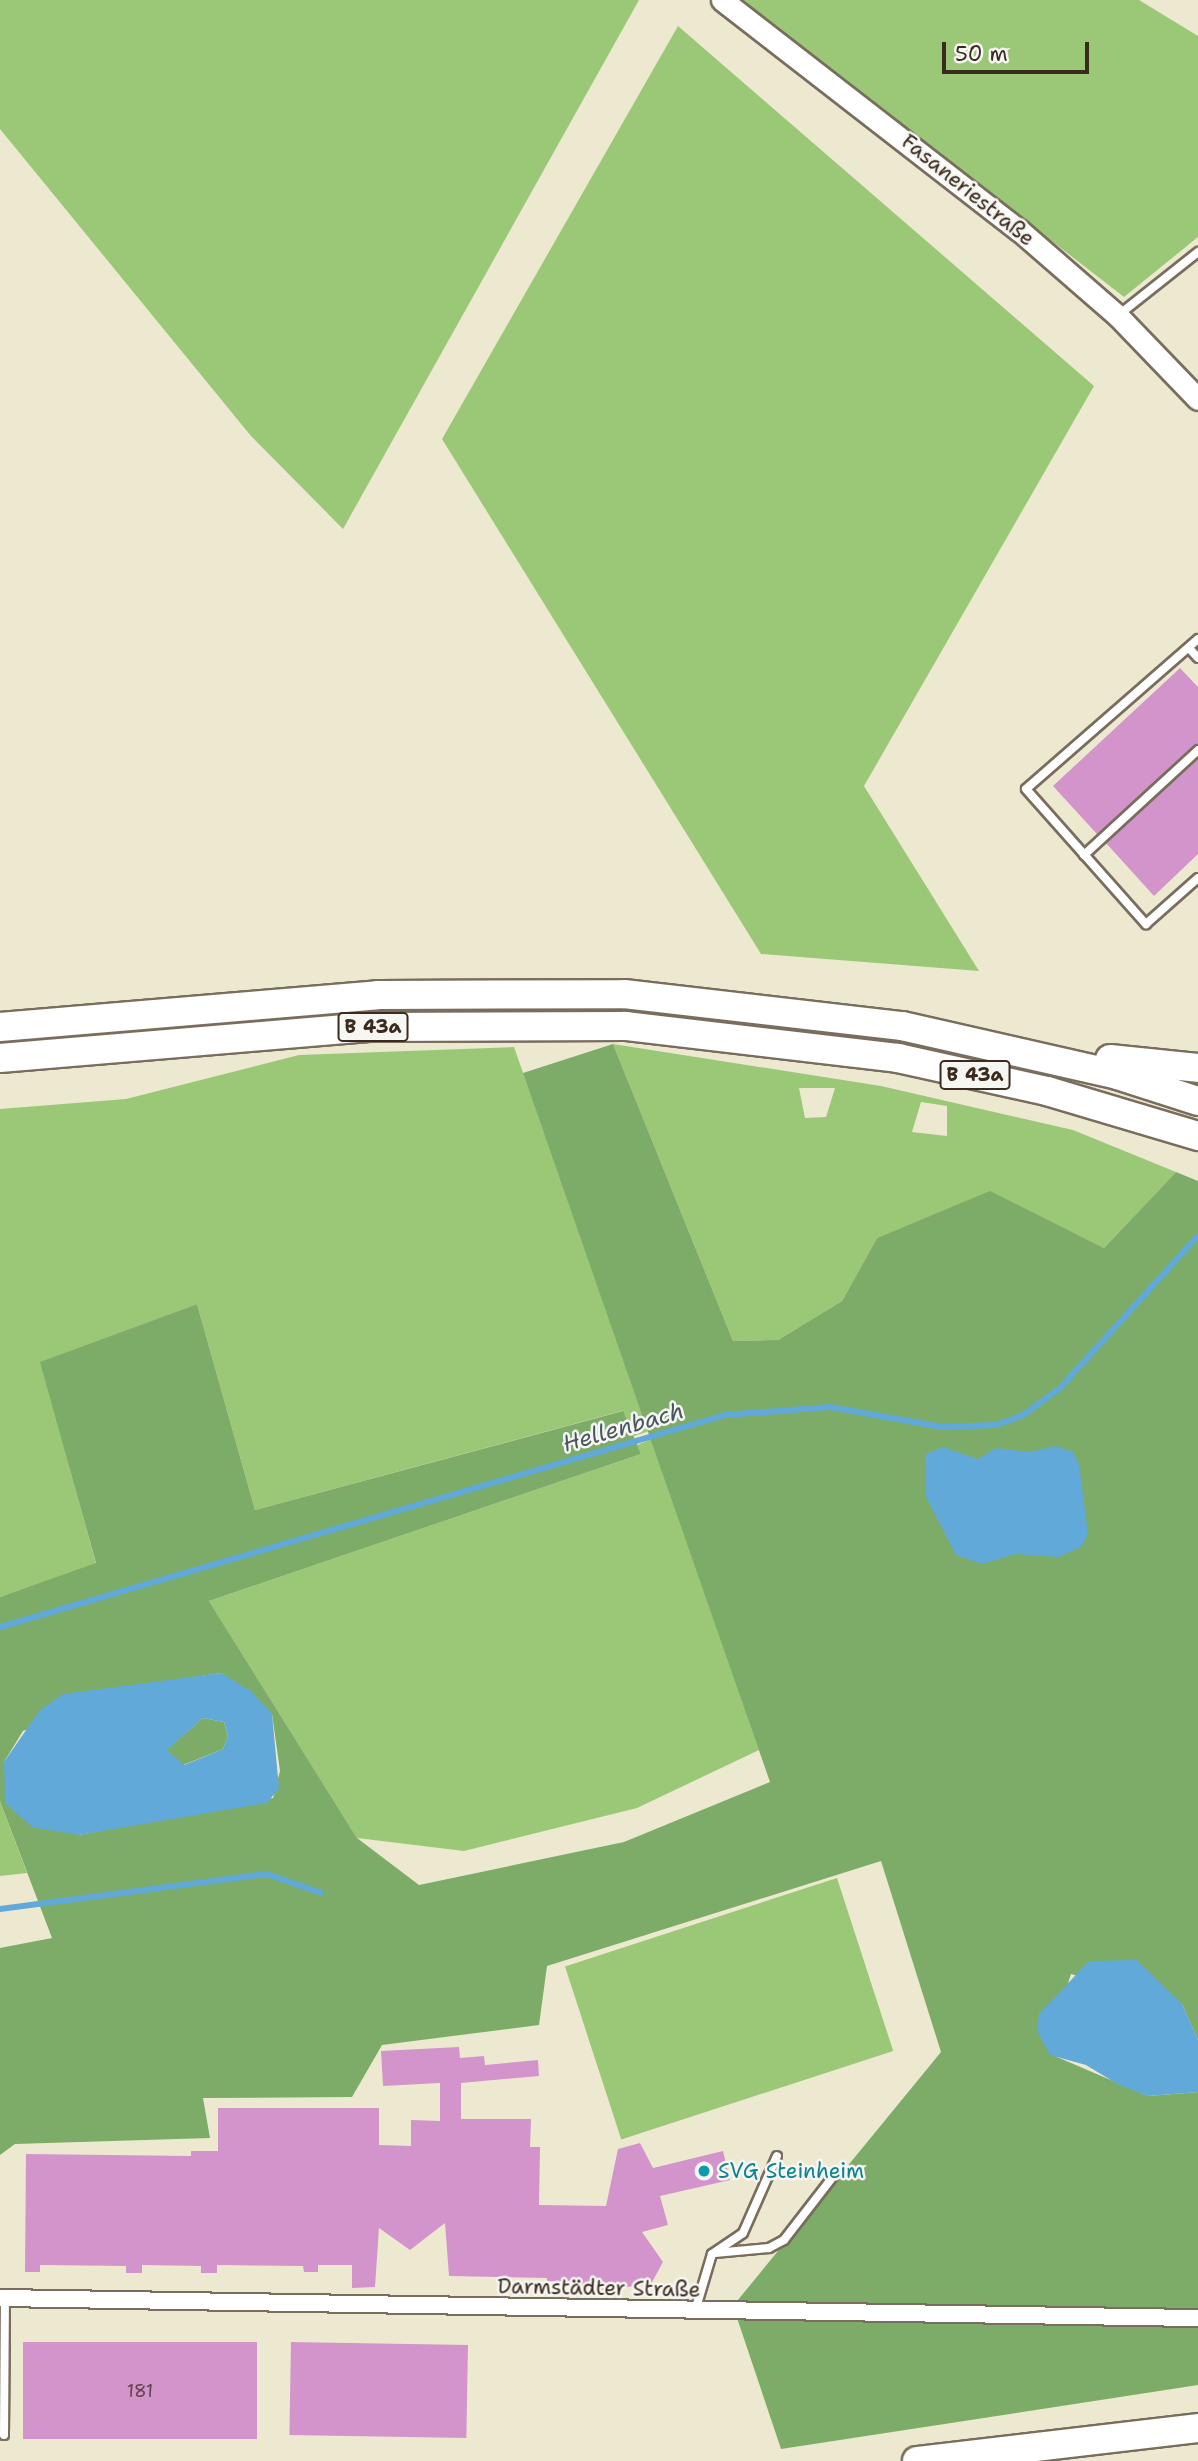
<!DOCTYPE html>
<html>
<head>
<meta charset="utf-8">
<style>
  body { margin:0 }
  #map { position:relative; width:1198px; height:2461px; overflow:hidden; background:#ede9d1; font-family:"Shantell Sans",sans-serif }
  div>[style] { position:absolute }
  .green>* { inset:0; background:#9bc876; transform-origin:0 0 }
  .forest>* { inset:0; background:#7cac67 }
  .water>* { inset:0; background:#60a9d8 }
  .stream>* { height:6px; margin:-3px; padding:0 3px; transform-origin:3px; border-radius:3px; background:#60a9d8 }
  .building>* { inset:0; background:#d294cb; transform-origin:0 0 }
  .roads { filter:drop-shadow(2px 0 #796d5d) drop-shadow(-2px 0 #796d5d) drop-shadow(0 2px #796d5d) drop-shadow(0 -2px #796d5d) }
  .service>* { height:8px; margin:-4px; padding:0 4px; transform-origin:4px; border-radius:4px; background:#fff }
  .minor>* { height:16px; margin:-8px; padding:0 8px; transform-origin:8px; border-radius:8px; background:#fff }
  .tertiary>* { height:21px; margin:-10.5px; padding:0 10.5px; transform-origin:10.5px; border-radius:10.5px; background:#fff }
  .trunk>* { height:28px; margin:-14px; padding:0 14px; transform-origin:14px; border-radius:14px; background:#fff }
  .dots>* { width:19px; height:19px; translate:-50% -50%; box-sizing:border-box; border:4px solid #f6f6f2; border-radius:50% }
  span { translate:-50% -50%; white-space:nowrap; text-align:center; line-height:1.15; -webkit-text-stroke:5px #f6f6f2; paint-order:stroke }
  .number-label { font-size:18px; color:#614449 }
  .number-label span { -webkit-text-stroke-width:0 }
  .shield-label span { padding:2px 5px; background:#f6f6f2; border:2px solid; border-radius:5px; -webkit-text-stroke-width:0 }
  .shield-label { font-size:19px; color:#3b2a1e; font-weight:700 }
  .street-label { font-size:21px; color:#3b2a1e }
  .culture-label { font-size:21px; color:#0d838f }
  .left { translate:0 -50%; text-align:left }
  .water-label { font-size:23px; color:#48565f; font-style:italic }
  .scale { position:absolute; left:942px; top:42px; width:147px; height:32px; box-sizing:border-box; border:4px solid #3b2a1e; border-top:0; padding-left:9px; font-size:21px; line-height:24px; white-space:nowrap; color:#3b2a1e; -webkit-text-stroke:5px #f6f6f2; paint-order:stroke }
</style>
</head>
<body>
<div id="map">
  <div class="green">
    <i style="clip-path:polygon(0 0,639px 0,343px 529px,251px 436px,0 129px)"></i>
    <i style="clip-path:polygon(741px 0,1139px 0,1198px 36px,1198px 237px,1124px 297px)"></i>
    <i style="clip-path:polygon(678px 26px,1094px 386px,864px 786px,979px 971px,761px 954px,442px 439px)"></i>
    <i style="clip-path:polygon(evenodd,613px 1044px,881px 1086px,1073px 1130px,1176px 1172px,1104px 1248px,990px 1192px,877px 1238px,842px 1301px,778px 1340px,733px 1341px,613px 1044px,799px 1088px,835px 1088px,826px 1117px,805px 1118px,799px 1088px,613px 1044px,921px 1102px,947px 1106px,947px 1136px,912px 1132px,921px 1102px)"></i>
    <i style="clip-path:polygon(514px 1047px,649px 1431px,634px 1436px,622px 1411px,255px 1510px,197px 1304px,41px 1362px,96px 1564px,0 1597px,0 1109px,126px 1099px,299px 1055px)"></i>
    <i style="clip-path:polygon(652px 1439px,759px 1750px,637px 1808px,464px 1851px,357px 1838px,209px 1601px,641px 1454px,637px 1445px)"></i>
    <i style="clip-path:polygon(0 1801px,27px 1873px,0 1876px)"></i>
    <i style="left:837px;top:1878px;width:182px;height:286px;rotate:72deg"></i>
  </div>
  <div class="forest">
    <i style="clip-path:polygon(evenodd,613px 1044px,733px 1341px,778px 1340px,842px 1301px,877px 1238px,990px 1191px,1104px 1248px,1176px 1172px,1198px 1181px,1198px 2040px,1182px 2004px,1071px 1974px,1065px 1993px,1039px 2014px,1050px 2054px,1148px 2096px,1198px 2092px,1198px 2385px,781px 2449px,733px 2306px,941px 2052px,881px 1861px,547px 1966px,539px 2025px,382px 2045px,352px 2097px,203px 2098px,210px 2138px,15px 2144px,0 2155px,0 1948px,52px 1938px,0 1801px,0 1597px,96px 1563px,40px 1362px,197px 1304px,255px 1510px,623px 1411px,641px 1454px,209px 1601px,357px 1838px,419px 1885px,624px 1842px,770px 1782px,523px 1073px,613px 1044px,221px 1673px,272px 1714px,280px 1771px,273px 1798px,79px 1835px,4px 1762px,23px 1731px,136px 1686px,221px 1673px)"></i>
    <i style="clip-path:polygon(203px 1718px,224px 1722px,228px 1736px,223px 1749px,183px 1765px,166px 1750px)"></i>
  </div>
  <div class="water">
    <i style="clip-path:polygon(1056px 1446px,1073px 1452px,1079px 1464px,1088px 1534px,1081px 1547px,1059px 1557px,1015px 1554px,982px 1564px,956px 1555px,926px 1497px,925px 1454px,943px 1447px,978px 1459px,996px 1448px,1029px 1452px)"></i>
    <i style="clip-path:polygon(evenodd,221px 1673px,251px 1691px,272px 1714px,279px 1788px,267px 1803px,79px 1835px,32px 1827px,5px 1803px,4px 1762px,40px 1710px,63px 1694px,221px 1673px,203px 1718px,224px 1722px,228px 1736px,223px 1749px,184px 1765px,167px 1750px,203px 1718px)"></i>
    <i style="clip-path:polygon(1137px 1960px,1182px 2004px,1191px 2024px,1198px 2040px,1198px 2092px,1148px 2096px,1119px 2085px,1086px 2065px,1050px 2055px,1037px 2031px,1039px 2014px,1089px 1961px)"></i>
  </div>
  <div class="stream">
    <i style="left:0;top:1627px;width:755px;rotate:-16.3deg"></i>
    <i style="left:725px;top:1415px;width:105px;rotate:-4.4deg"></i>
    <i style="left:830px;top:1407px;width:114px;rotate:10.1deg"></i>
    <i style="left:942px;top:1427px;width:54px;rotate:-2.1deg"></i>
    <i style="left:996px;top:1425px;width:29px;rotate:-20deg"></i>
    <i style="left:1023px;top:1415px;width:46px;rotate:-36.1deg"></i>
    <i style="left:1060px;top:1388px;width:205px;rotate:-47.8deg"></i>
    <i style="left:0;top:1909px;width:269px;rotate:-7.5deg"></i>
    <i style="left:267px;top:1874px;width:57px;rotate:19.4deg"></i>
  </div>
  <div class="building">
    <i style="clip-path:polygon(1180px 668px,1198px 687px,1198px 744px,1097px 834px,1053px 786px)"></i>
    <i style="clip-path:polygon(1198px 759px,1198px 854px,1154px 896px,1106px 843px)"></i>
    <i style="clip-path:polygon(459px 2047px,460px 2058px,484px 2056px,485px 2065px,538px 2060px,539px 2076px,461px 2083px,461px 2119px,531px 2119px,530px 2147px,540px 2147px,539px 2205px,606px 2206px,618px 2149px,640px 2143px,653px 2168px,723px 2151px,730px 2180px,660px 2196px,668px 2225px,642px 2232px,663px 2262px,651px 2284px,580px 2293px,580px 2284px,547px 2283px,547px 2278px,449px 2276px,445px 2223px,410px 2250px,379px 2228px,375px 2287px,352px 2288px,352px 2265px,318px 2265px,318px 2272px,304px 2272px,303px 2266px,217px 2265px,217px 2273px,201px 2273px,201px 2266px,142px 2265px,142px 2273px,126px 2273px,126px 2266px,40px 2265px,40px 2272px,25px 2272px,26px 2154px,191px 2156px,191px 2151px,218px 2151px,218px 2108px,379px 2108px,379px 2145px,411px 2146px,411px 2120px,440px 2121px,440px 2083px,383px 2086px,381px 2051px)"></i>
    <i style="left:23px;top:2342px;width:234px;height:97px"></i>
    <i style="left:291px;top:2342px;width:177px;height:93px;rotate:1deg"></i>
  </div>
  <div class="roads">
    <div class="service">
      <i style="left:1120px;top:314px;width:100px;rotate:-38.5deg"></i>
      <i style="left:1198px;top:639px;width:228px;rotate:138.9deg"></i>
      <i style="left:1026px;top:789px;width:181px;rotate:48.4deg"></i>
      <i style="left:1146px;top:924px;width:69px;rotate:-41.5deg"></i>
      <i style="left:1189px;top:648px;width:13px;rotate:48deg"></i>
      <i style="left:1084px;top:855px;width:155px;rotate:-42.6deg"></i>
      <i style="left:715px;top:2253px;width:54px;rotate:-5.3deg"></i>
      <i style="left:769px;top:2248px;width:17px;rotate:-28deg"></i>
      <i style="left:784px;top:2240px;width:83px;rotate:-52.3deg"></i>
      <i style="left:695px;top:2311px;width:59px;rotate:-73.4deg"></i>
      <i style="left:712px;top:2254px;width:37px;rotate:-34deg"></i>
      <i style="left:743px;top:2233px;width:84px;rotate:-66.2deg"></i>
      <i style="left:4px;top:2435px;width:137px;rotate:-89.6deg"></i>
    </div>
    <div class="minor">
      <i style="left:0;top:2298px;width:1198px;rotate:0.96deg"></i>
    </div>
    <div class="tertiary">
      <i style="left:722px;top:0;width:376px;rotate:37.8deg"></i>
      <i style="left:1019px;top:230px;width:131px;rotate:41deg"></i>
      <i style="left:1118px;top:316px;width:115px;rotate:46.1deg"></i>
    </div>
    <div class="trunk">
      <i style="left:0;top:1027px;width:379px;rotate:-4.8deg"></i>
      <i style="left:378px;top:995px;width:246px;rotate:-0.2deg"></i>
      <i style="left:624px;top:994px;width:280px;rotate:6.6deg"></i>
      <i style="left:902px;top:1026px;width:221px;rotate:12.8deg"></i>
      <i style="left:1117px;top:1075px;width:85px;rotate:17.8deg"></i>
      <i style="left:0;top:1058px;width:373px;rotate:-4.8deg"></i>
      <i style="left:372px;top:1027px;width:254px;rotate:-0.2deg"></i>
      <i style="left:626px;top:1026px;width:274px;rotate:6.7deg"></i>
      <i style="left:898px;top:1058px;width:153px;rotate:12.5deg"></i>
      <i style="left:1047px;top:1091px;width:158px;rotate:16.6deg"></i>
      <i style="left:1110px;top:1059px;width:88px;rotate:5.8deg"></i>
      <i style="left:917px;top:2461px;width:283px;rotate:-6.7deg"></i>
    </div>
  </div>
  <div class="dots">
    <i style="left:704px;top:2171px;background:#0f9aa8"></i>
  </div>
  <div class="number-label">
    <span style="left:140px;top:2391px">181</span>
  </div>
  <div class="shield-label">
    <span style="left:373px;top:1027px">B 43a</span>
    <span style="left:975px;top:1075px">B 43a</span>
  </div>
  <div class="street-label">
    <span style="left:968px;top:190px;rotate:39deg">Fasaneriestraße</span>
    <span style="left:599px;top:2288px;rotate:1deg">Darmstädter Straße</span>
  </div>
  <div class="culture-label">
    <span class="left" style="left:718px;top:2171px">SVG Steinheim</span>
  </div>
  <div class="water-label">
    <span style="left:623px;top:1427px;rotate:-16deg">Hellenbach</span>
  </div>
  <div class="scale">50 m</div>
</div>
</body>
</html>
